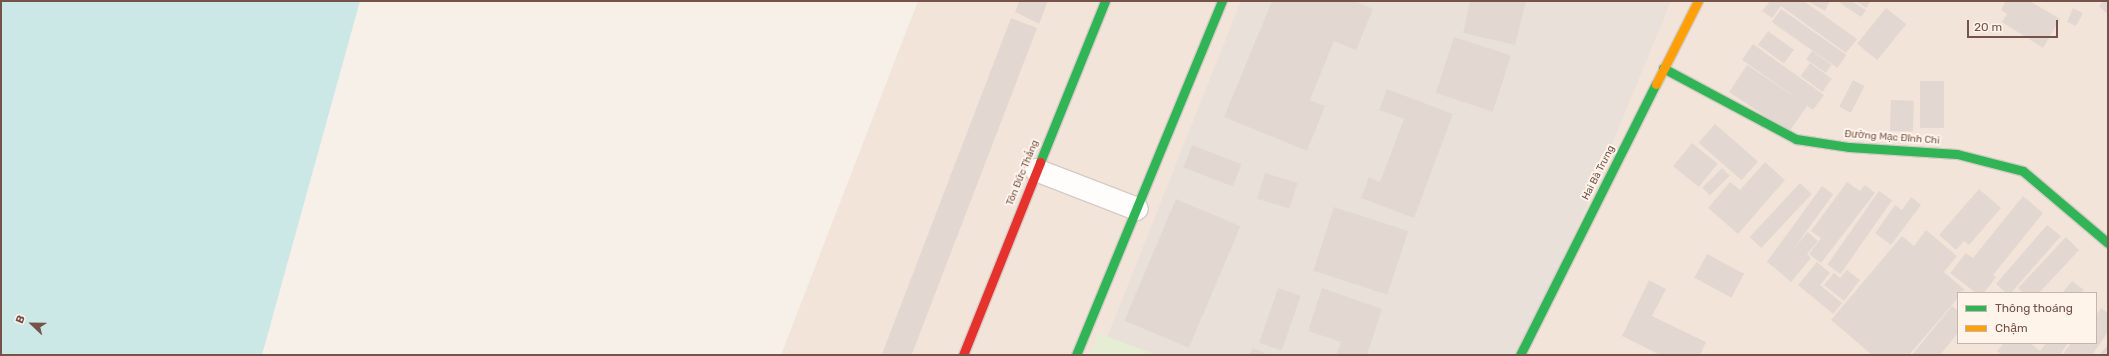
<!DOCTYPE html>
<html>
<head>
<meta charset="utf-8">
<style>
  body { margin:0 }
  #map { position:relative; width:2109px; height:356px; overflow:hidden; background:#f6f0e9; font-family:Rubik,sans-serif }
  div>[style] { position:absolute }
  .residential>* { inset:0; background:#f2e4d9 }
  .industrial>* { inset:0; background:#e9e0da }
  .green>* { inset:0; background:#e5edd4 }
  .water>* { inset:0; background:#cbe8e7 }
  .building>* { inset:0; background:#e3d8d1; transform-origin:0 0 }
  .roads { filter:drop-shadow(1px 0 #d5cbc6) drop-shadow(-1px 0 #d5cbc6) drop-shadow(0 1px #d5cbc6) drop-shadow(0 -1px #d5cbc6) }
  .street>* { height:22px; margin:-11px; padding:0 11px; transform-origin:11px; border-radius:11px; background:#fefdfc }
  .fast>* { height:9px; margin:-4.5px; padding:0 4.5px; transform-origin:4.5px; border-radius:4.5px; background:#30b455 }
  .slow>* { height:9px; margin:-4.5px; padding:0 4.5px; transform-origin:4.5px; border-radius:4.5px; background:#ff9f0a }
  .jam>* { height:9px; margin:-4.5px; padding:0 4.5px; transform-origin:4.5px; border-radius:4.5px; background:#e5322d }
  span { translate:-50% -50%; white-space:nowrap; text-align:center; line-height:1.15; -webkit-text-stroke:4px #fff4ea; paint-order:stroke }
  .street-label { font-size:10px; color:#755349 }
  .frame { position:absolute; inset:0; border:2px solid #755349; pointer-events:none }
  .legend { position:absolute; left:1957px; top:292px; width:140px; height:52px; box-sizing:border-box; background:#fff4ea; border:1px solid #c8b4aa; margin:0; padding:5px 7px; list-style:none; font-size:12px; color:#755349 }
  .legend li { display:flex; align-items:center; gap:8px; height:20px }
  .legend b { width:20px; border:1px solid #c8b4aa }
  .north { position:absolute; left:12px; top:304px; width:40px; height:40px; -webkit-text-stroke:3px #fff4ea; paint-order:stroke; rotate:292deg; font-size:11px; font-weight:700; line-height:16px; text-align:center; color:#755349 }
  .north::after { content:''; display:block; margin:auto; width:14px; height:18px; background:#755349; clip-path:polygon(50% 0,100% 100%,50% 72%,0 100%) }
  .scale { position:absolute; left:1967px; top:20px; width:91px; height:18px; box-sizing:border-box; border:2px solid #755349; border-top:0; padding-left:5px; font-size:12px; line-height:14px; white-space:nowrap; color:#755349; -webkit-text-stroke:3px #fff4ea; paint-order:stroke }
</style>
</head>
<body>
<div id="map">
  <div class="residential">
    <i style="clip-path:polygon(evenodd,918px 1px,2108px 1px,2108px 355px,781px 355px,918px 1px,1958px 293px,2096px 293px,2096px 343px,1958px 343px,1958px 293px)"></i>
  </div>
  <div class="industrial">
    <i style="clip-path:polygon(1241px 1px,1671px 1px,1525px 355px,1100px 355px)"></i>
  </div>
  <div class="green">
    <i style="clip-path:polygon(1098px 333px,1157px 355px,1090px 355px)"></i>
  </div>
  <div class="water">
    <i style="clip-path:polygon(1px 1px,360px 1px,262px 355px,1px 355px)"></i>
  </div>
  <div class="building">
    <i style="clip-path:polygon(1019px 1px,1048px 1px,1039px 24px,1015px 12px)"></i>
    <i style="clip-path:polygon(1272px 1px,1355px 1px,1373px 9px,1356px 50px,1334px 41px,1310px 100px,1325px 106px,1307px 151px,1224px 117px)"></i>
    <i style="clip-path:polygon(1470px 1px,1526px 1px,1515px 45px,1463px 33px)"></i>
    <i style="clip-path:polygon(1770px 1px,1804px 1px,1857px 39px,1846px 53px,1781px 6px,1772px 18px,1762px 11px)"></i>
    <i style="clip-path:polygon(1807px 1px,1830px 1px,1825px 11px)"></i>
    <i style="clip-path:polygon(1837px 1px,1852px 1px,1866px 10px,1861px 17px)"></i>
    <i style="clip-path:polygon(1856px 1px,1871px 1px,1866px 8px)"></i>
    <i style="clip-path:polygon(2006px 1px,2030px 1px,2060px 19px,2043px 48px,2002px 22px,2007px 14px,2001px 10px)"></i>
    <i style="clip-path:polygon(2104px 1px,2108px 1px,2108px 15px,2099px 6px)"></i>
    <i style="left:1886px;top:8px;width:26px;height:46px;rotate:39deg"></i>
    <i style="clip-path:polygon(2073px 8px,2083px 13px,2076px 26px,2067px 22px)"></i>
    <i style="left:1781px;top:9px;width:80px;height:16px;rotate:35deg"></i>
    <i style="left:1011px;top:18px;width:28px;height:362px;rotate:21deg"></i>
    <i style="left:1768px;top:31px;width:32px;height:17px;rotate:36deg"></i>
    <i style="left:1454px;top:37px;width:60px;height:59px;rotate:18deg"></i>
    <i style="clip-path:polygon(1753px 44px,1824px 95px,1813px 110px,1807px 106px,1789px 132px,1729px 92px,1747px 65px,1797px 98px,1742px 60px)"></i>
    <i style="left:1812px;top:51px;width:24px;height:10px;rotate:35deg"></i>
    <i style="left:1810px;top:63px;width:27px;height:16px;rotate:36deg"></i>
    <i style="left:1853px;top:80px;width:13px;height:30px;rotate:27deg"></i>
    <i style="left:1920px;top:81px;width:24px;height:47px"></i>
    <i style="clip-path:polygon(1387px 89px,1453px 114px,1414px 218px,1361px 198px,1369px 177px,1380px 182px,1404px 119px,1379px 110px)"></i>
    <i style="left:1891px;top:100px;width:23px;height:31px;rotate:2deg"></i>
    <i style="left:1715px;top:124px;width:57px;height:25px;rotate:41deg"></i>
    <i style="left:1692px;top:143px;width:33px;height:30px;rotate:39deg"></i>
    <i style="left:1192px;top:145px;width:53px;height:24px;rotate:21deg"></i>
    <i style="clip-path:polygon(1765px 162px,1785px 180px,1738px 234px,1708px 208px,1730px 182px,1740px 190px)"></i>
    <i style="left:1722px;top:168px;width:11px;height:28px;rotate:45deg"></i>
    <i style="left:1265px;top:173px;width:34px;height:27px;rotate:17deg"></i>
    <i style="clip-path:polygon(1847px 182px,1860px 191px,1865px 185px,1875px 193px,1821px 263px,1809px 254px,1821px 238px,1811px 231px)"></i>
    <i style="left:1800px;top:183px;width:16px;height:74px;rotate:43deg"></i>
    <i style="left:1822px;top:186px;width:14px;height:94px;rotate:36deg"></i>
    <i style="clip-path:polygon(1979px 189px,2001px 208px,1969px 245px,1964px 241px,1956px 250px,1939px 235px)"></i>
    <i style="left:1879px;top:191px;width:16px;height:90px;rotate:35deg"></i>
    <i style="clip-path:polygon(2023px 196px,2043px 213px,1993px 275px,1996px 277px,1984px 293px,1976px 293px,1950px 273px,1966px 253px,1973px 258px)"></i>
    <i style="clip-path:polygon(1911px 197px,1921px 205px,1891px 245px,1875px 233px,1895px 205px,1902px 210px)"></i>
    <i style="left:1176px;top:199px;width:70px;height:132px;rotate:23deg"></i>
    <i style="left:1334px;top:207px;width:78px;height:67px;rotate:18deg"></i>
    <i style="clip-path:polygon(2047px 225px,2061px 236px,2011px 293px,2006px 293px,1996px 284px)"></i>
    <i style="clip-path:polygon(1926px 230px,1957px 256px,1944px 272px,1965px 290px,1958px 293px,1958px 298px,1909px 355px,1872px 355px,1831px 320px,1902px 236px,1914px 246px)"></i>
    <i style="clip-path:polygon(1808px 232px,1818px 241px,1807px 254px,1811px 258px,1791px 282px,1776px 269px)"></i>
    <i style="clip-path:polygon(2066px 237px,2079px 250px,2039px 293px,2023px 293px,2018px 288px)"></i>
    <i style="left:1707px;top:254px;width:42px;height:27px;rotate:28deg"></i>
    <i style="clip-path:polygon(1817px 262px,1830px 273px,1820px 285px,1842px 303px,1833px 314px,1798px 285px)"></i>
    <i style="clip-path:polygon(1847px 270px,1860px 280px,1844px 301px,1824px 285px,1834px 273px,1840px 278px)"></i>
    <i style="clip-path:polygon(1649px 280px,1666px 289px,1652px 316px,1706px 342px,1700px 355px,1660px 355px,1622px 336px)"></i>
    <i style="clip-path:polygon(2072px 281px,2084px 290px,2082px 293px,2062px 293px)"></i>
    <i style="left:1278px;top:288px;width:24px;height:58px;rotate:19deg"></i>
    <i style="clip-path:polygon(1322px 288px,1382px 309px,1367px 355px,1336px 355px,1341px 342px,1308px 331px)"></i>
    <i style="clip-path:polygon(1952px 306px,1958px 311px,1958px 333px,1940px 355px,1912px 355px)"></i>
    <i style="clip-path:polygon(2101px 308px,2108px 313px,2108px 332px,2092px 355px,2063px 354px,2071px 343px,2096px 343px,2096px 315px)"></i>
    <i style="clip-path:polygon(2004px 343px,2030px 343px,2040px 351px,2046px 343px,2068px 343px,2060px 355px,2002px 355px,1997px 351px)"></i>
    <i style="clip-path:polygon(2108px 345px,2108px 355px,2099px 355px)"></i>
    <i style="clip-path:polygon(1253px 348px,1269px 355px,1249px 355px)"></i>
  </div>
  <div class="roads">
    <div class="street">
      <i style="left:1036px;top:170px;width:108px;rotate:21.1deg"></i>
    </div>
    <div class="fast">
      <i style="left:1663px;top:68px;width:151px;rotate:28.1deg"></i>
      <i style="left:1796px;top:139px;width:54px;rotate:8.6deg"></i>
      <i style="left:1849px;top:147px;width:108px;rotate:3.7deg"></i>
      <i style="left:1957px;top:154px;width:68px;rotate:14.4deg"></i>
      <i style="left:2023px;top:171px;width:111px;rotate:40.3deg"></i>
      <i style="left:1040px;top:162px;width:174px;rotate:-68deg"></i>
      <i style="left:1076px;top:355px;width:383px;rotate:-67.6deg"></i>
      <i style="left:1520px;top:355px;width:303px;rotate:-63.4deg"></i>
    </div>
    <div class="slow">
      <i style="left:1656px;top:84px;width:93px;rotate:-63.2deg"></i>
    </div>
    <div class="jam">
      <i style="left:963px;top:355px;width:208px;rotate:-68.2deg"></i>
    </div>
  </div>
  <div class="street-label">
    <span style="left:1892px;top:138px;rotate:4deg">Đường Mạc Đĩnh Chi</span>
    <span style="left:1023px;top:173px;rotate:-68deg">Tôn Đức Thắng</span>
    <span style="left:1599px;top:173px;rotate:-63deg">Hai Bà Trưng</span>
  </div>
  <div class="frame"></div>
  <ul class="legend">
  <li><b style="height:5px;background:#30b455"></b>Thông thoáng</li>
  <li><b style="height:5px;background:#ff9f0a"></b>Chậm</li>
  </ul>
  <div class="north">B</div>
  <div class="scale">20 m</div>
</div>
</body>
</html>
